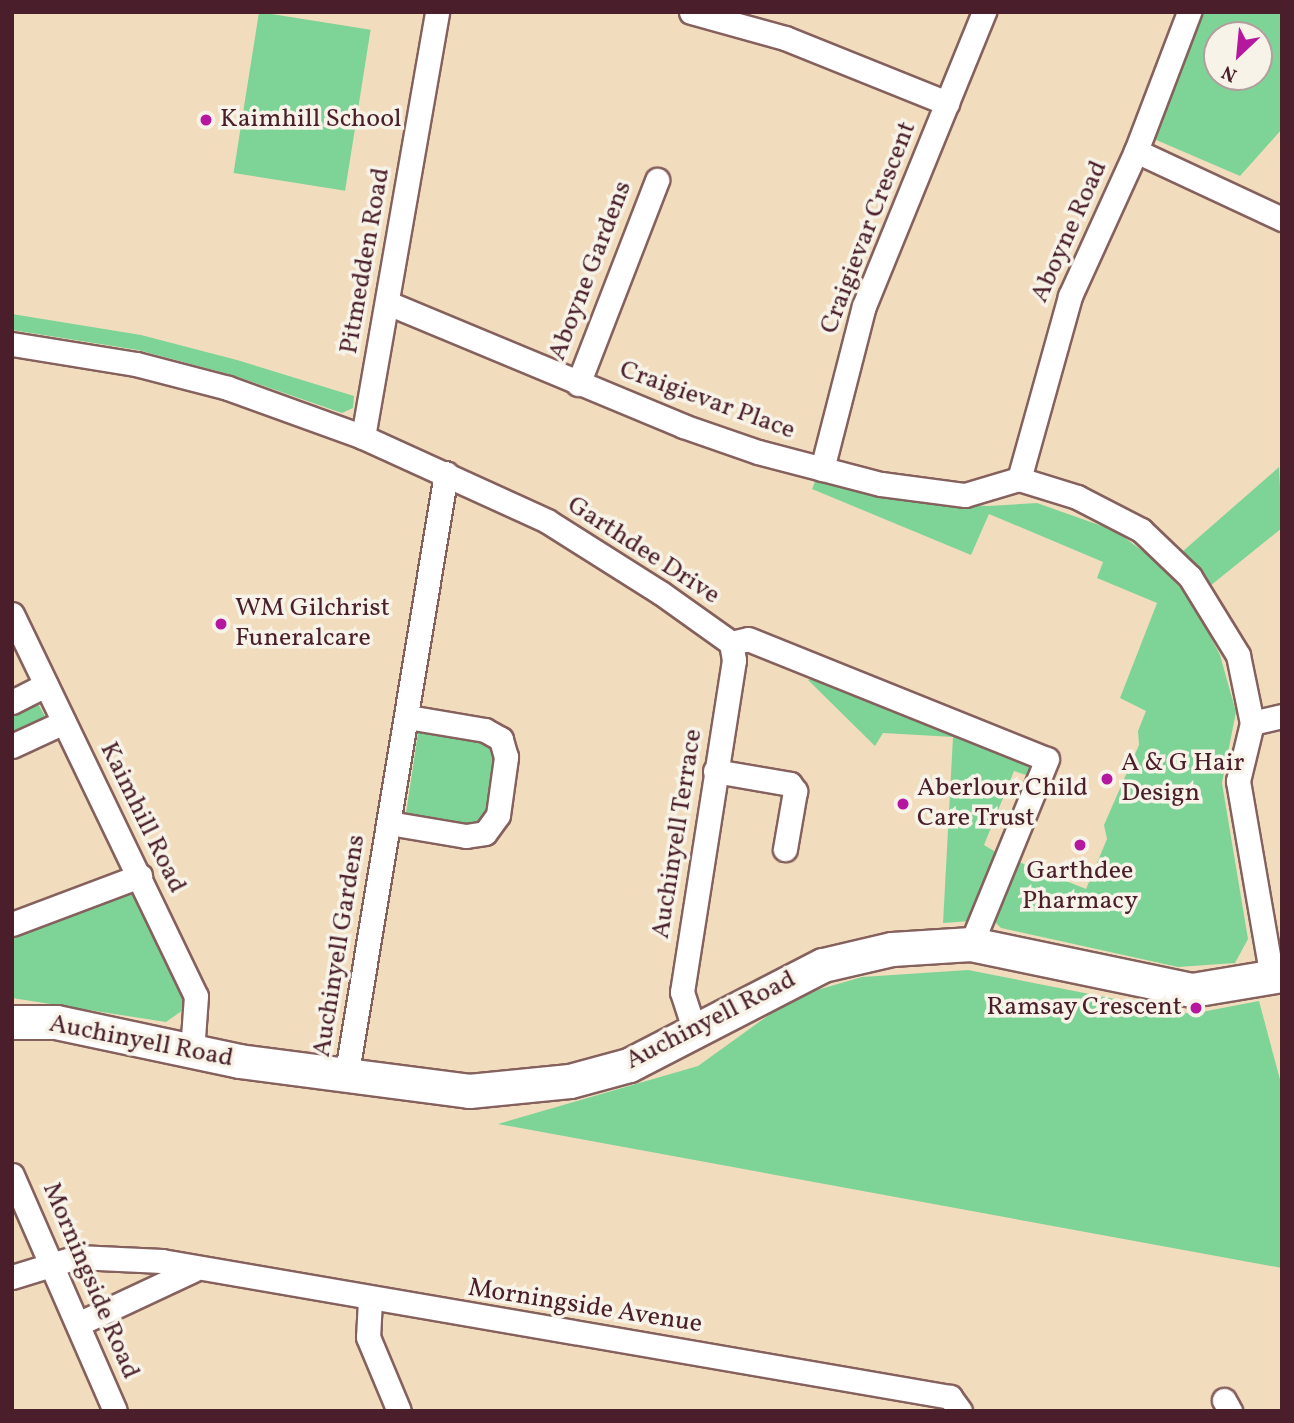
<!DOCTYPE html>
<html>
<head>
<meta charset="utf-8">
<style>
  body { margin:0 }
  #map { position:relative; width:1294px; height:1423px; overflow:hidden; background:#f2dcbe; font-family:Vollkorn,serif }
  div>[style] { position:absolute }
  .green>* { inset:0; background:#7ed497; transform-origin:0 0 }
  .roads { filter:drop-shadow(2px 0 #85615e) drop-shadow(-2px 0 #85615e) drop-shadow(0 2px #85615e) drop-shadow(0 -2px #85615e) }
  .street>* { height:23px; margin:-11.5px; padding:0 11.5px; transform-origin:11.5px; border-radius:11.5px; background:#fff }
  .secondary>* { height:33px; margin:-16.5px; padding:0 16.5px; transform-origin:16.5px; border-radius:16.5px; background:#fff }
  .dots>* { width:19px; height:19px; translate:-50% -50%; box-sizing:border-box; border:4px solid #f7f3e8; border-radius:50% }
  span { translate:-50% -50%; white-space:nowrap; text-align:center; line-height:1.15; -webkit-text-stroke:7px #f7f3e8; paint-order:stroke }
  .poi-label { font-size:26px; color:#4a1f2b }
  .left { translate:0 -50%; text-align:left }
  .right { translate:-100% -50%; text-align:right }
  .street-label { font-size:26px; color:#4a1f2b }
  .frame { position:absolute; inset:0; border:14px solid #4a1f2b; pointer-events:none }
  .north { position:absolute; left:1203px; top:21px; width:70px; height:70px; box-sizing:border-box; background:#f7f3e8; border:2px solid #b29e9c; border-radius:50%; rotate:206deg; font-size:19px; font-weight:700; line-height:28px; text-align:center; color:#4a1f2b }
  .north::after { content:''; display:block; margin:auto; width:24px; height:32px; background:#b5179e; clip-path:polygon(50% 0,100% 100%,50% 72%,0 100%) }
</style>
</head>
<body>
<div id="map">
  <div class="green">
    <i style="left:259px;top:12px;width:113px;height:163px;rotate:9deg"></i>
    <i style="clip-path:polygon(evenodd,1198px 12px,1282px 12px,1282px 129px,1240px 176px,1154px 139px,1198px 12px,1217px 35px,1259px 35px,1259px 77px,1217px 77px,1217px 35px)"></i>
    <i style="clip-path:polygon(12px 314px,141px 335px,237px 360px,354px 396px,353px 408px,342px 413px,232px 375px,138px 350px,12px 330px)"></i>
    <i style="clip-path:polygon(1279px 467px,1282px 528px,1210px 586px,1182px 552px)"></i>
    <i style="clip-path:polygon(816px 479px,909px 502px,988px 506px,1037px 503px,1116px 531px,1157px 562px,1191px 600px,1220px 655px,1236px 712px,1222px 783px,1248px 939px,1235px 963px,1178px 967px,1001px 928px,995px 922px,1019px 862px,1086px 889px,1107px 839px,1104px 825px,1139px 745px,1138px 731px,1146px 711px,1120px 698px,1157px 603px,1097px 578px,1103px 562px,989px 514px,971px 555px,812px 489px)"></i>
    <i style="clip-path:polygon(822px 676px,1030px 764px,1032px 777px,1014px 771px,984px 845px,994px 851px,996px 861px,972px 921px,943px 923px,953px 737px,883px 733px,875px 746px,808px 680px)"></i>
    <i style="clip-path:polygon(35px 698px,47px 720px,12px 738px,12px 709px)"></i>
    <i style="clip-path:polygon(419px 726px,478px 735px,497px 752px,492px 810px,475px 828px,405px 820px)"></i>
    <i style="clip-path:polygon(135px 888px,189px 994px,186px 1008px,166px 1022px,12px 998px,12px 930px)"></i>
    <i style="clip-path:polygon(968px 970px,1191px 1014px,1259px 1001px,1282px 1087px,1282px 1268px,498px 1124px,698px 1066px,776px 1010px,817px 990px,862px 977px)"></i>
  </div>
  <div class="roads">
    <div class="street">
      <i style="left:691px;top:12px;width:98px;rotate:15.5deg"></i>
      <i style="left:785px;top:38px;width:175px;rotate:21.9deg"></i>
      <i style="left:1136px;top:151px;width:161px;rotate:25deg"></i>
      <i style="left:388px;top:303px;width:320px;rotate:22.6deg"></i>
      <i style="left:683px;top:426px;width:79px;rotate:19.1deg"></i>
      <i style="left:758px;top:452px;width:127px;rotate:14.6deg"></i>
      <i style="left:881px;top:484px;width:85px;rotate:7.5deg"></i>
      <i style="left:965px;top:495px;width:56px;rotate:-16.5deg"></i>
      <i style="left:12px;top:344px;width:126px;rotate:9.2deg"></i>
      <i style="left:136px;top:364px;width:95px;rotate:14.6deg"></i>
      <i style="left:228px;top:388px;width:144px;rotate:19.9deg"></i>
      <i style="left:363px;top:437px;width:202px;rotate:24.5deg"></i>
      <i style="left:547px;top:521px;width:135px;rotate:32.3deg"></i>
      <i style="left:661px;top:593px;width:86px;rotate:35.5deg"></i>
      <i style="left:578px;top:384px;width:219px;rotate:-68.8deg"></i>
      <i style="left:363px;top:437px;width:431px;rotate:-80.1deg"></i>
      <i style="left:822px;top:469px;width:168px;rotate:-75.6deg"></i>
      <i style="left:864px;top:306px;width:318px;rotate:-67.8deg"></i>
      <i style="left:1019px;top:479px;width:61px;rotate:17.2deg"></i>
      <i style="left:1077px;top:497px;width:72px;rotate:27.3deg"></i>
      <i style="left:1141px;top:530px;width:68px;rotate:43.8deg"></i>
      <i style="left:1190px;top:577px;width:92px;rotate:58.4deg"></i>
      <i style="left:1238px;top:655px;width:69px;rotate:78.4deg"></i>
      <i style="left:1252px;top:723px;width:60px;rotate:103.6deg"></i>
      <i style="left:1238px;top:781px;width:199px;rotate:80.2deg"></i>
      <i style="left:1019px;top:479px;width:190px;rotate:-74.4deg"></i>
      <i style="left:1070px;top:296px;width:159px;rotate:-65.5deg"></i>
      <i style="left:1136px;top:151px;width:149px;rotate:-69.1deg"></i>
      <i style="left:12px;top:614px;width:424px;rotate:64.3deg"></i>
      <i style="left:196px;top:996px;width:56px;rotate:94.1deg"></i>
      <i style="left:731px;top:643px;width:17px;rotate:-13deg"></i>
      <i style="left:748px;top:639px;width:322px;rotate:21.9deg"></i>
      <i style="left:1047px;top:759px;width:200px;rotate:112.3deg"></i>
      <i style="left:12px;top:702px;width:38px;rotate:-27deg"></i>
      <i style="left:1252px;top:723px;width:31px;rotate:-13deg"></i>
      <i style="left:12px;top:746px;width:57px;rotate:-24.8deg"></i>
      <i style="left:715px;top:771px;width:76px;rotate:9.8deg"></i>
      <i style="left:790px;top:784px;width:9px;rotate:54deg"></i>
      <i style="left:795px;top:791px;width:59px;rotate:99.8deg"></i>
      <i style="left:389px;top:823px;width:78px;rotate:9.6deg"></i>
      <i style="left:466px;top:836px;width:19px;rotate:-9deg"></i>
      <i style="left:485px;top:833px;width:22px;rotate:-54deg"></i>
      <i style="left:498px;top:815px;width:59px;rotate:-82.1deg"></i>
      <i style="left:506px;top:757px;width:19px;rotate:-106deg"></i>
      <i style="left:501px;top:739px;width:18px;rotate:-151deg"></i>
      <i style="left:485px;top:730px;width:79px;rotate:-170.5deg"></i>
      <i style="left:12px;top:924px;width:137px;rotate:-20.6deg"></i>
      <i style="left:695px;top:1032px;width:42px;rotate:-108deg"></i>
      <i style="left:682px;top:992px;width:336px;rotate:-81.1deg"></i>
      <i style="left:734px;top:660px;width:17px;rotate:-100deg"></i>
      <i style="left:346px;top:1078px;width:613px;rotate:-80.61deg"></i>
      <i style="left:12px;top:1175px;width:257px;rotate:66.4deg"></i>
      <i style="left:12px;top:1277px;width:68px;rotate:-17.1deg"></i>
      <i style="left:77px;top:1257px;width:85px;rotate:2.7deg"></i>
      <i style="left:162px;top:1261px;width:800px;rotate:9.79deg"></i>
      <i style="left:950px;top:1397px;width:17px;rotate:54deg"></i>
      <i style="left:370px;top:1300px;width:37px;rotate:93deg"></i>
      <i style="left:368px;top:1337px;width:80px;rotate:67.3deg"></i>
      <i style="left:80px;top:1323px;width:125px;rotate:-25.1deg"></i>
      <i style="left:1224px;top:1400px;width:13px;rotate:61deg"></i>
    </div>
    <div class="secondary">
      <i style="left:12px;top:1022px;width:44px"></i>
      <i style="left:56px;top:1022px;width:187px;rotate:12deg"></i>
      <i style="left:239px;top:1061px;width:232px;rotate:7.4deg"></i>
      <i style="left:469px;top:1091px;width:101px;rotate:-5.7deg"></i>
      <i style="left:570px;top:1081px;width:61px;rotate:-15.2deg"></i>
      <i style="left:629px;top:1065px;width:218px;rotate:-27.3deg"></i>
      <i style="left:823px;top:965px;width:71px;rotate:-13.1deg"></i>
      <i style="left:892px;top:949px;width:79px;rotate:-3.6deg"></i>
      <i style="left:971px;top:944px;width:226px;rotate:11.8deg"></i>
      <i style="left:1192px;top:990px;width:91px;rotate:-9.5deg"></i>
    </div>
  </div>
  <div class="dots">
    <i style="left:206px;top:120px;background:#b5179e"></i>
    <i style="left:221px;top:624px;background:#b5179e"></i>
    <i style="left:1107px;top:779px;background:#b5179e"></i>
    <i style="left:903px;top:804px;background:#b5179e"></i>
    <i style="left:1080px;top:845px;background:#b5179e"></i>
    <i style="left:1196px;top:1008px;background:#b5179e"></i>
  </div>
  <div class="poi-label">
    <span class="left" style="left:220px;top:120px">Kaimhill School</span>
    <span class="left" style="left:235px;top:624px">WM Gilchrist<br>Funeralcare</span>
    <span class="left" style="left:1121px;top:779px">A &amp; G Hair<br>Design</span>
    <span class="left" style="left:917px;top:804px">Aberlour Child<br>Care Trust</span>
    <span style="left:1080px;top:887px">Garthdee<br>Pharmacy</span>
    <span class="right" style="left:1182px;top:1008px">Ramsay Crescent</span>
  </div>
  <div class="street-label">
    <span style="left:869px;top:228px;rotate:-69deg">Craigievar Crescent</span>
    <span style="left:1070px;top:232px;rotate:-66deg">Aboyne Road</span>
    <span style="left:366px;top:261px;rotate:-80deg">Pitmedden Road</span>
    <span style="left:591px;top:271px;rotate:-69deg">Aboyne Gardens</span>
    <span style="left:707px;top:401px;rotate:20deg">Craigievar Place</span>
    <span style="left:643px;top:551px;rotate:33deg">Garthdee Drive</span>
    <span style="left:142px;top:818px;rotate:64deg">Kaimhill Road</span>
    <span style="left:678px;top:834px;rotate:-81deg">Auchinyell Terrace</span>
    <span style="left:340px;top:946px;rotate:-81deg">Auchinyell Gardens</span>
    <span style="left:711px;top:1021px;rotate:-27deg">Auchinyell Road</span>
    <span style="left:141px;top:1042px;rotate:11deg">Auchinyell Road</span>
    <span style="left:90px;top:1281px;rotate:67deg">Morningside Road</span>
    <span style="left:585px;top:1307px;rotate:9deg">Morningside Avenue</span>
  </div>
  <div class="frame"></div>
  <div class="north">N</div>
</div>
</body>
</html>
